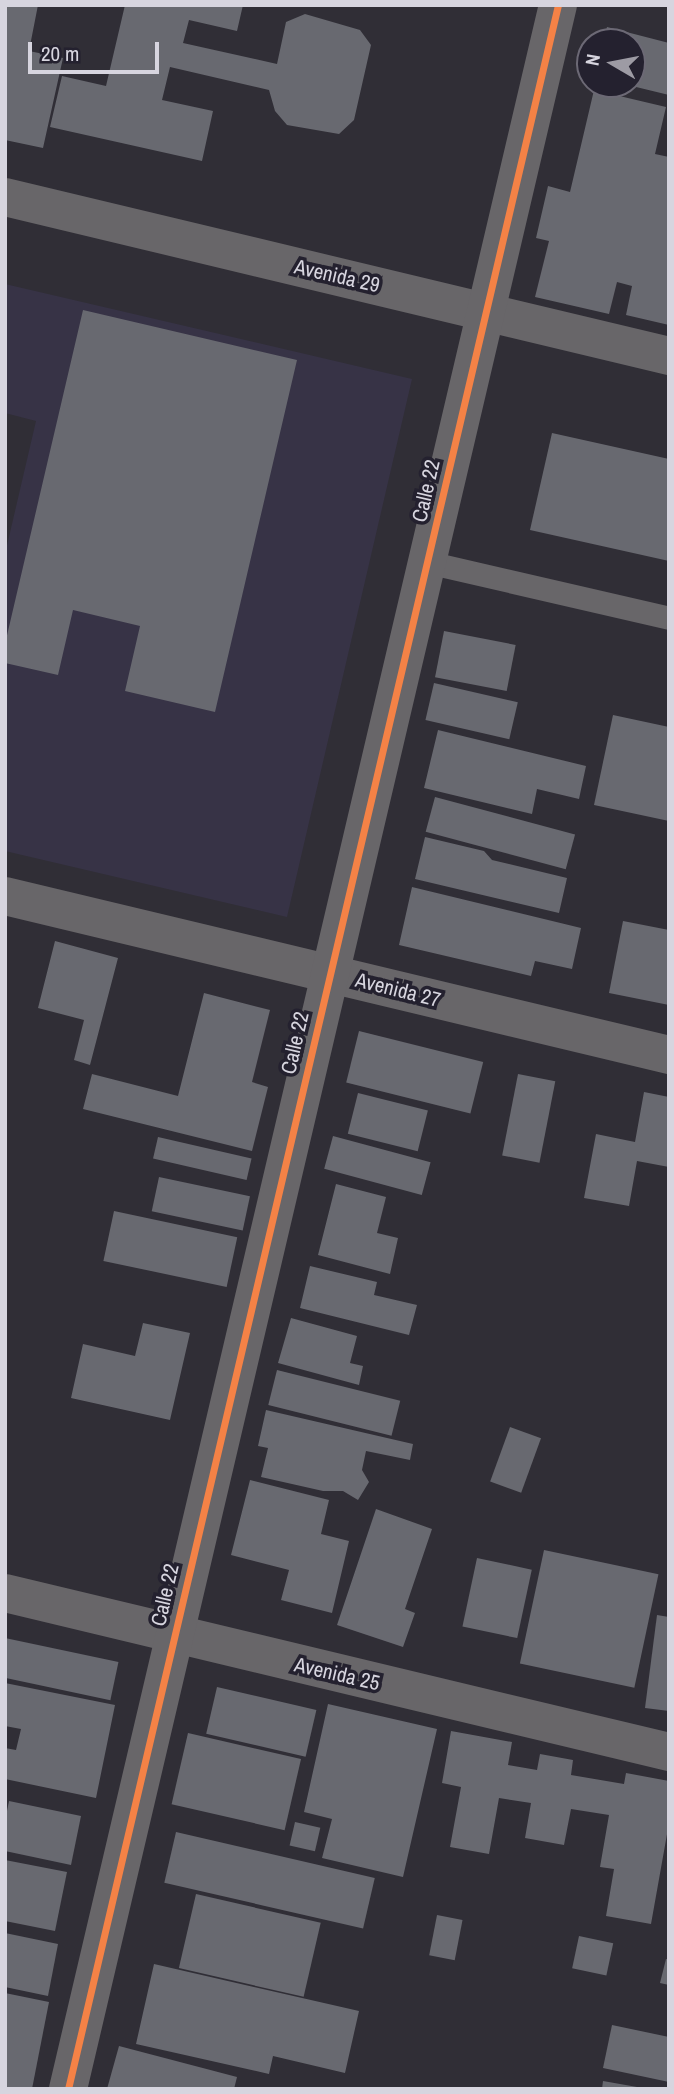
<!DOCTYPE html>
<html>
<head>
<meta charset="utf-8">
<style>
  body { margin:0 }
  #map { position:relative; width:674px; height:2094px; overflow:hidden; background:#302e36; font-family:"Archivo Narrow",sans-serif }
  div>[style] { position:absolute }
  .built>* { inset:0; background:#373346 }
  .building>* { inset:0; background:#686970; transform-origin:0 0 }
  .service>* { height:23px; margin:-11.5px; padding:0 11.5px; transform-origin:11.5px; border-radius:11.5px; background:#686669 }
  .minor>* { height:38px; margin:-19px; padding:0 19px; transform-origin:19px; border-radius:19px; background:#686669 }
  .cycleway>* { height:7px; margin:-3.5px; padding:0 3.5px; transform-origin:3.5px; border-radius:3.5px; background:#f48246 }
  span { translate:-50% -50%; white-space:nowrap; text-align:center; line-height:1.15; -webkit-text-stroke:7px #24212f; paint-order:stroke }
  .street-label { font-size:21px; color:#d7d5df }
  .frame { position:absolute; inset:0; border:7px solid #d7d5df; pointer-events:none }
  .north { position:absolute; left:576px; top:28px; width:70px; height:70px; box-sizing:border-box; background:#24212f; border:2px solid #6c6975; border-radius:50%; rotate:280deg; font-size:19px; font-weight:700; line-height:28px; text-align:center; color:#d7d5df }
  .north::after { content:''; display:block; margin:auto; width:24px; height:32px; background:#9d9ba4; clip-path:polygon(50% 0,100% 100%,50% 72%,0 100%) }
  .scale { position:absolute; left:28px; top:42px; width:131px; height:32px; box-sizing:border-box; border:4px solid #d7d5df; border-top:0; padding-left:9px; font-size:21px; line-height:24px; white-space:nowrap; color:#d7d5df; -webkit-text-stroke:5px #24212f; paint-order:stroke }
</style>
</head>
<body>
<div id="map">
  <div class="built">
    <i style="clip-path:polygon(5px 284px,412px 379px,287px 917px,5px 851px,5px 554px,36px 421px,5px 413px)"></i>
  </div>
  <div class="building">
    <i style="clip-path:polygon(5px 5px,38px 5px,29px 51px,63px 58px,43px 148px,5px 140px)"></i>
    <i style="clip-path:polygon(125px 5px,243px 5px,237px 31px,189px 20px,183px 43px,277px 64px,286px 22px,305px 14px,360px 30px,371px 45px,354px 120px,339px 134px,287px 125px,275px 111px,269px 90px,170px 67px,162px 100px,213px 111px,202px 161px,50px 127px,62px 76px,106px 86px)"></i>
    <i style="clip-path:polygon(607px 27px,669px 43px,669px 95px,632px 86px,632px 42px,603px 42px)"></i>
    <i style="clip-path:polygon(594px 90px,666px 107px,655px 154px,669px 157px,669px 325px,626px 315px,632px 286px,617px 282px,609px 314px,535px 297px,549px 241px,536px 238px,548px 186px,570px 192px)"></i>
    <i style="clip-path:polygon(83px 310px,297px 360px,215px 712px,125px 691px,140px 626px,73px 610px,58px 675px,5px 663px,5px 644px)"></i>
    <i style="clip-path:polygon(552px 433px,669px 459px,669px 561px,530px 530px)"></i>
    <i style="left:444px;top:631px;width:73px;height:47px;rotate:11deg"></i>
    <i style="left:434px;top:683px;width:86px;height:38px;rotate:13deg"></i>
    <i style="clip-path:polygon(613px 715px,669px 727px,669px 821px,594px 805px)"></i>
    <i style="clip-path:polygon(438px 730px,586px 766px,579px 799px,537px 789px,532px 814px,424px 788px)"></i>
    <i style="left:435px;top:797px;width:145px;height:36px;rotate:15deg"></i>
    <i style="clip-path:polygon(425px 837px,484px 851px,492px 860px,567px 878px,559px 913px,415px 879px)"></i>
    <i style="clip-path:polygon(412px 887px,581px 928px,572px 969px,535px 961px,531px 976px,399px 945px)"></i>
    <i style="clip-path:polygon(623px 921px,669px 930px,669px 1005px,609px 993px)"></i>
    <i style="clip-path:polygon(55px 941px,118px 958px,90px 1065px,74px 1060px,84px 1020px,38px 1008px)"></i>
    <i style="clip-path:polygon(204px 993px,270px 1010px,252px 1082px,268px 1087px,252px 1151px,83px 1109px,92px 1074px,178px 1096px)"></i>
    <i style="left:359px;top:1031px;width:128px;height:53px;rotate:14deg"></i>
    <i style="left:518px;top:1074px;width:38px;height:83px;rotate:11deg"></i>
    <i style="clip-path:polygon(644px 1092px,669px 1097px,669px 1167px,637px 1161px,629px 1206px,584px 1198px,596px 1134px,635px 1142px)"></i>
    <i style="left:358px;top:1093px;width:72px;height:42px;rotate:14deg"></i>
    <i style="left:333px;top:1136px;width:101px;height:34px;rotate:15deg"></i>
    <i style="left:158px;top:1137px;width:96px;height:22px;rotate:13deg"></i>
    <i style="left:159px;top:1177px;width:93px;height:35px;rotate:12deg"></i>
    <i style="clip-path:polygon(336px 1184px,386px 1197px,377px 1233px,398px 1238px,390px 1274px,318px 1255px)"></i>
    <i style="left:114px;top:1211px;width:126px;height:51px;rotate:12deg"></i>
    <i style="clip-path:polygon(310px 1266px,377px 1282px,374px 1295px,417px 1305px,409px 1335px,300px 1308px)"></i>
    <i style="clip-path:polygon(291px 1318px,357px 1336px,350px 1363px,363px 1366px,359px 1385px,278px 1363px)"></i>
    <i style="clip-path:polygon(143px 1323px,190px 1333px,170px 1420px,71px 1398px,83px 1344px,135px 1356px)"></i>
    <i style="left:277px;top:1370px;width:127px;height:36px;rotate:14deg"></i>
    <i style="clip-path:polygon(266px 1410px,413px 1444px,410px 1460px,366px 1451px,362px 1470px,369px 1482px,358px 1500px,343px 1491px,323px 1491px,261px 1477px,268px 1448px,258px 1446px)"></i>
    <i style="left:510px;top:1427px;width:33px;height:58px;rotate:20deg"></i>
    <i style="clip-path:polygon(250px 1480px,329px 1500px,321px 1534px,349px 1541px,332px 1613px,281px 1600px,289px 1570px,231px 1555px)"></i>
    <i style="clip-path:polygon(376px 1509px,432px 1529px,405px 1609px,415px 1613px,403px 1647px,337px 1625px)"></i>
    <i style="left:544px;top:1550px;width:117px;height:116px;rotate:12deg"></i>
    <i style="left:477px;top:1558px;width:56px;height:70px;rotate:12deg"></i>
    <i style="clip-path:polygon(657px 1615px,669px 1617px,669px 1711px,645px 1708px)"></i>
    <i style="left:5px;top:1638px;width:116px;height:39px;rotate:12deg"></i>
    <i style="clip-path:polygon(5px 1683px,115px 1705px,96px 1798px,5px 1779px,5px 1748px,16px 1750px,21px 1729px,5px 1726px)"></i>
    <i style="left:217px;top:1687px;width:102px;height:48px;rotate:13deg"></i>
    <i style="clip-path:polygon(328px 1704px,437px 1729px,403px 1877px,322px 1858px,332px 1819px,304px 1812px)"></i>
    <i style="clip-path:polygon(451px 1731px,512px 1742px,508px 1765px,537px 1770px,540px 1754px,573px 1760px,571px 1775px,624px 1784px,626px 1773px,669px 1781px,669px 1823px,651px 1924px,606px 1916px,614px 1869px,600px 1867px,609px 1815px,571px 1809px,564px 1845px,525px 1838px,531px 1803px,499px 1798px,489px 1854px,450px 1847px,461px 1787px,442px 1783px)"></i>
    <i style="left:188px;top:1733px;width:116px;height:73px;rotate:13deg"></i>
    <i style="clip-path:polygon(9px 1801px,81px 1816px,71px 1865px,5px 1851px,5px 1821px)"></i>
    <i style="left:295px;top:1822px;width:26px;height:24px;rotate:13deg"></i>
    <i style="left:176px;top:1832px;width:204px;height:52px;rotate:13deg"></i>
    <i style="clip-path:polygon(5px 1860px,67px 1872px,55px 1931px,5px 1921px)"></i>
    <i style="left:196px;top:1894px;width:128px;height:76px;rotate:13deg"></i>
    <i style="left:437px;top:1915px;width:26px;height:41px;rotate:11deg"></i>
    <i style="clip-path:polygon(5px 1933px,58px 1944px,48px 1996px,5px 1987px)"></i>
    <i style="left:579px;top:1936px;width:35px;height:33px;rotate:12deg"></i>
    <i style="clip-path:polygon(666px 1959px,669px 1960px,669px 1985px,660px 1983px)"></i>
    <i style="clip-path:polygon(154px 1964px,359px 2011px,345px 2073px,273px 2056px,269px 2074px,136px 2044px)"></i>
    <i style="clip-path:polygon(5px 1993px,49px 2002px,32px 2089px,5px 2089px)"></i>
    <i style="clip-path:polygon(612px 2025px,669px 2037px,669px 2082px,603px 2068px)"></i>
    <i style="clip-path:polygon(119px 2046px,237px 2077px,234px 2089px,107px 2089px)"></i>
    <i style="clip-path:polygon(603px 2081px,637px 2087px,636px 2089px,602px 2089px)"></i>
  </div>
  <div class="service">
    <i style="left:427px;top:562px;width:248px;rotate:13deg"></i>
  </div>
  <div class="minor">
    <i style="left:5px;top:197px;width:683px;rotate:13.47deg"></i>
    <i style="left:5px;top:896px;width:683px;rotate:13.47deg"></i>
    <i style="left:5px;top:1593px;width:683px;rotate:13.47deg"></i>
    <i style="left:68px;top:2089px;width:2141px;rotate:-76.77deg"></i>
  </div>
  <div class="cycleway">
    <i style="left:68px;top:2089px;width:2141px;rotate:-76.77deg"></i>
  </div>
  <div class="street-label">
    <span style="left:337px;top:276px;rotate:13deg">Avenida 29</span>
    <span style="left:426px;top:491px;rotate:-77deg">Calle 22</span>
    <span style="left:398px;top:990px;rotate:14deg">Avenida 27</span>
    <span style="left:295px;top:1043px;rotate:-77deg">Calle 22</span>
    <span style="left:165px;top:1595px;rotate:-77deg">Calle 22</span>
    <span style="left:337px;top:1674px;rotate:13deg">Avenida 25</span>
  </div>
  <div class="frame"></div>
  <div class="north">N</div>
  <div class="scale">20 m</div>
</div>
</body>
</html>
